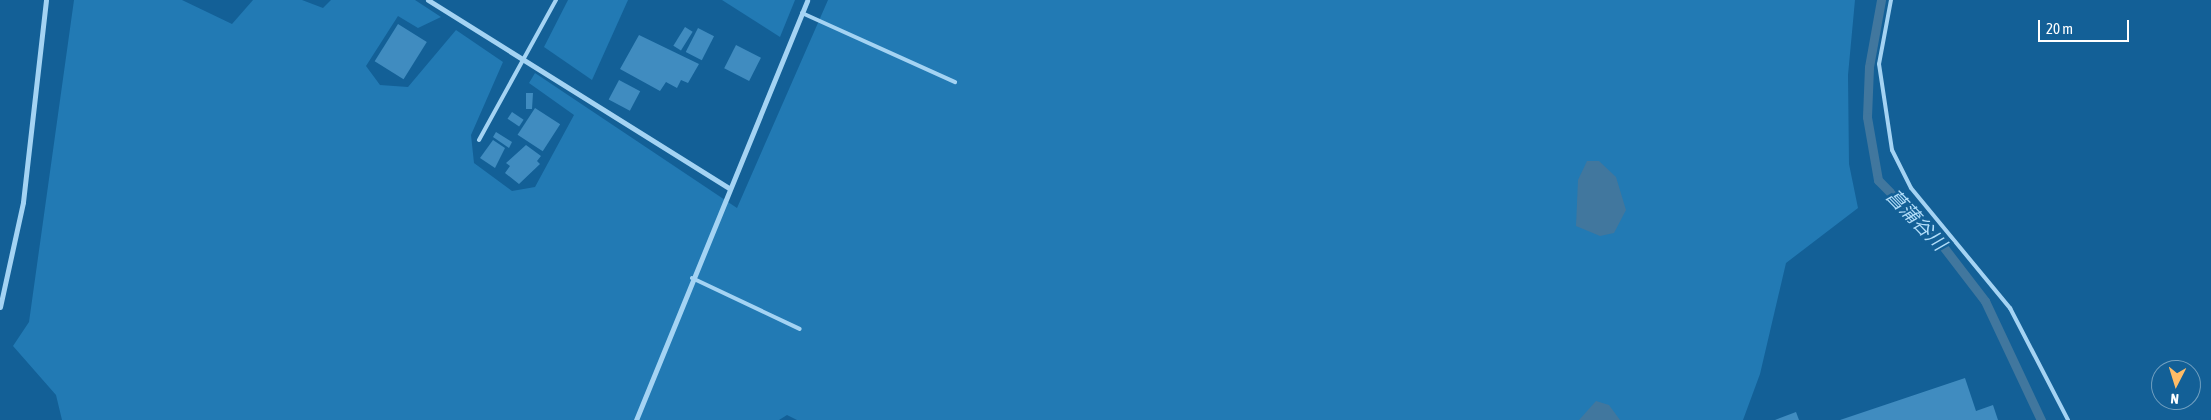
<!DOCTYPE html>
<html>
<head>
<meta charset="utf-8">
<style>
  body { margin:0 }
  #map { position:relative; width:2211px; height:420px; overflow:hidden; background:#136097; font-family:"Asap Condensed","Noto Sans JP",sans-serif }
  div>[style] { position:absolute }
  .green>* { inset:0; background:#227ab4 }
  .water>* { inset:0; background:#41779e }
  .stream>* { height:9px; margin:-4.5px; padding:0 4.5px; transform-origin:4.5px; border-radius:4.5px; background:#41779e }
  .building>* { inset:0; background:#408cc0; transform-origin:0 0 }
  .service>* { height:4px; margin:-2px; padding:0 2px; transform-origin:2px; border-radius:2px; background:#a4d3f3 }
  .minor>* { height:5px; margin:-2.5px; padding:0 2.5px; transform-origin:2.5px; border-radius:2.5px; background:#a4d3f3 }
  span { translate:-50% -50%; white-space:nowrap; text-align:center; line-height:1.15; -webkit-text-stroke:5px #136097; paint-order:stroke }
  .water-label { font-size:19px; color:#b1ddf9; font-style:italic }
  .north { position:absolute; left:2151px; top:360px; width:50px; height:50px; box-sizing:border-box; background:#136097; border:1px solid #71a0c1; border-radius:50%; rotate:185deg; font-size:14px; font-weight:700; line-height:20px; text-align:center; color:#fff }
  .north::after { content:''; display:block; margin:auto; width:18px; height:22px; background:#ffbc66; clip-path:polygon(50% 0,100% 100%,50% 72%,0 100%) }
  .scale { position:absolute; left:2038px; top:20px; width:91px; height:22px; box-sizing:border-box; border:2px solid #fff; border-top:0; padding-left:6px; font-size:15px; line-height:18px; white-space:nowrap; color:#fff; -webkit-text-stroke:4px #136097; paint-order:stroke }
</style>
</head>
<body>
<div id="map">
  <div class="green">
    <i style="clip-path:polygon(74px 0,182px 0,232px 24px,253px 0,302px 0,323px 8px,331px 0,415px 0,441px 17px,418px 28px,398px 16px,366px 66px,380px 85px,408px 87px,456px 30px,503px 62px,471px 135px,474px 163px,512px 191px,535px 187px,574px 115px,529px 83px,535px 73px,737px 208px,828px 0,1855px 0,1848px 75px,1849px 164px,1858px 208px,1786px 263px,1760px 374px,1743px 420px,797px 420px,787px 415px,779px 420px,62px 420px,56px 395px,13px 346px,29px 322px)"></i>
    <i style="clip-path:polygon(568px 0,628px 0,592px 80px,544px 47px)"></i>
    <i style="clip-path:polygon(722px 0,795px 0,780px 37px)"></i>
  </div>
  <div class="water">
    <i style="clip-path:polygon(1587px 161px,1599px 161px,1616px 177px,1626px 210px,1614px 233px,1600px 236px,1576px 226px,1578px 180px)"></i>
    <i style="clip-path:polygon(1596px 401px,1609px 405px,1620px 420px,1579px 420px)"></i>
  </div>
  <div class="stream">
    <i style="left:1881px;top:0;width:68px;rotate:100.2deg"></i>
    <i style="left:1869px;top:67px;width:50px;rotate:92.3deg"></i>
    <i style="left:1867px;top:117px;width:64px;rotate:80.1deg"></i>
    <i style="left:1878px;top:180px;width:91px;rotate:45.4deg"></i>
    <i style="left:1942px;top:245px;width:71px;rotate:52.5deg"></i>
    <i style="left:1985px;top:301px;width:132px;rotate:64.8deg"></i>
  </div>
  <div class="building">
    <i style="left:398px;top:24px;width:34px;height:44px;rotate:32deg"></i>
    <i style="left:685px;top:27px;width:9px;height:22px;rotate:32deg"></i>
    <i style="left:698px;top:28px;width:18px;height:27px;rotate:27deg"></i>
    <i style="clip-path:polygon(639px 35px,699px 64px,688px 83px,681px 80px,677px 88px,666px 82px,660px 91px,620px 69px)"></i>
    <i style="left:736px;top:45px;width:28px;height:26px;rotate:27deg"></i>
    <i style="left:619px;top:80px;width:24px;height:22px;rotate:28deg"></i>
    <i style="clip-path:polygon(526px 93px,533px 93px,532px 109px,526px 109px)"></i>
    <i style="left:535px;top:108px;width:30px;height:32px;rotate:33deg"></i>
    <i style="left:512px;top:112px;width:14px;height:8px;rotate:34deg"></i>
    <i style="clip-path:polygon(496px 132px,512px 142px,509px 148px,493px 137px)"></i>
    <i style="clip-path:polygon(493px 140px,505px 148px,495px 168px,480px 158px)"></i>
    <i style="clip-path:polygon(526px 145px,541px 156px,537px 161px,540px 164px,519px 184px,505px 173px,510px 166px,506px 163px)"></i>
    <i style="clip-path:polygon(1965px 378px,1976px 411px,1993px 405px,1998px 420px,1840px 420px)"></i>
    <i style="clip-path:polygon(1796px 412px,1799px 420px,1775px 420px)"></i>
  </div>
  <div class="service">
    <i style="left:1891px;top:0;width:65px;rotate:100.6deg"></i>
    <i style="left:1879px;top:64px;width:87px;rotate:81.4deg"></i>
    <i style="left:1892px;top:150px;width:42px;rotate:63.4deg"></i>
    <i style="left:1911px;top:188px;width:156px;rotate:50.5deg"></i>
    <i style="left:2010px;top:308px;width:126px;rotate:62.6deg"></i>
    <i style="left:802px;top:13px;width:168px;rotate:24.3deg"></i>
    <i style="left:479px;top:140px;width:160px;rotate:-61.2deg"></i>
    <i style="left:692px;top:278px;width:119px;rotate:25.3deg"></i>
  </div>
  <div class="minor">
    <i style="left:428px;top:0;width:355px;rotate:32deg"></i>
    <i style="left:0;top:307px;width:107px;rotate:-77.6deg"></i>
    <i style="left:23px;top:202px;width:203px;rotate:-83.5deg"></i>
    <i style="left:636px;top:420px;width:453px;rotate:-67.8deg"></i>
  </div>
  <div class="water-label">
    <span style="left:1916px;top:220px;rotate:46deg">菖蒲谷川</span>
  </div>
  <div class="north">N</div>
  <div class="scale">20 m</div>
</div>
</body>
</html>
